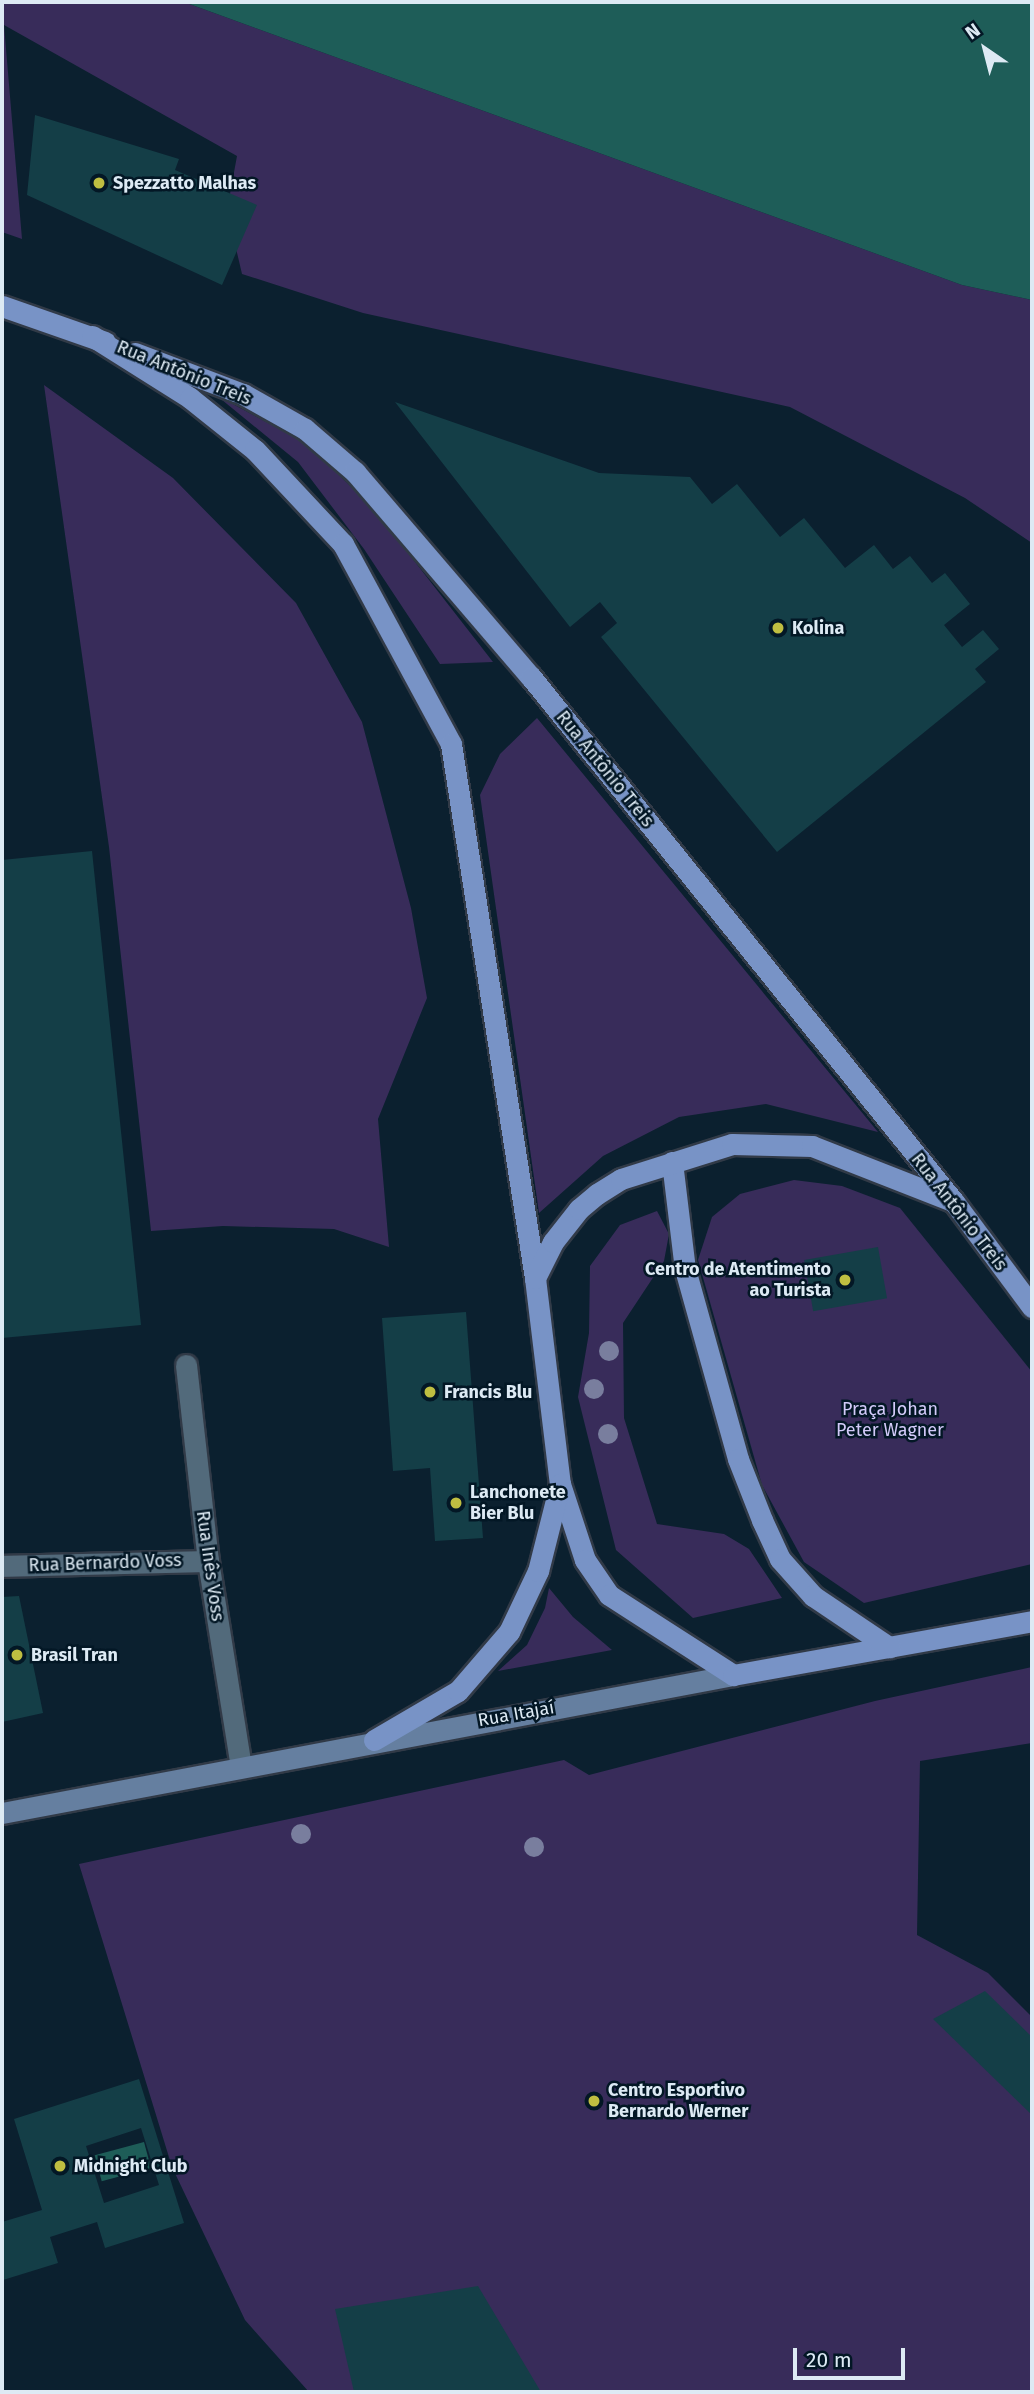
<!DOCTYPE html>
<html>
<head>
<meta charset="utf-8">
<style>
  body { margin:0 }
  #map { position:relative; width:1034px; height:2394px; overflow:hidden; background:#0b202f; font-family:"Fira Sans",sans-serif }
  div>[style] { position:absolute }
  .green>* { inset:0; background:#382c5a }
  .water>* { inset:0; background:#1e5d58; transform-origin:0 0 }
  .building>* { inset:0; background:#143e47; transform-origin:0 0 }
  .roads { filter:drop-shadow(2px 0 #313a47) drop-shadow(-2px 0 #313a47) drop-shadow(0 2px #313a47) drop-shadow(0 -2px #313a47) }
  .street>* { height:21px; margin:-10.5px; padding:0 10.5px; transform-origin:10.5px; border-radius:10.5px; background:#526a7b }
  .secondary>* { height:21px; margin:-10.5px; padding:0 10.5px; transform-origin:10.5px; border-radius:10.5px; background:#657fa0 }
  .primary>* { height:21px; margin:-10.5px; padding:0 10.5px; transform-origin:10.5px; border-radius:10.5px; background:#7893c6 }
  .trees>* { width:20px; height:20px; margin:-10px; border-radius:50%; background:#797e9e }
  .dots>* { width:19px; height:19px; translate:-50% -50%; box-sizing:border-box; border:4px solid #031725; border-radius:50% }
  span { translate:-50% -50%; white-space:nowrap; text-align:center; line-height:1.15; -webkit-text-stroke:5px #031725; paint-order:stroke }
  .poi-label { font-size:18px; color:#ddeaf4; font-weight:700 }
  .left { translate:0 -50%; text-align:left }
  .right { translate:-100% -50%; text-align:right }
  .street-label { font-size:18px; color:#ddeaf4 }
  .park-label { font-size:18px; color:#d3caf9 }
  .frame { position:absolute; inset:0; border:4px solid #ddeaf4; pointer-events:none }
  .north { position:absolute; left:950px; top:14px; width:70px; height:70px; -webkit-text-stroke:5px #031725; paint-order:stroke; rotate:325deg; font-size:19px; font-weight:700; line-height:28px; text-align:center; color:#ddeaf4 }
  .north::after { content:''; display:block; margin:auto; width:24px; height:32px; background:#ddeaf4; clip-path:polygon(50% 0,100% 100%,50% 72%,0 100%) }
  .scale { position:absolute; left:793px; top:2348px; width:112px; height:32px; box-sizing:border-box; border:4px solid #ddeaf4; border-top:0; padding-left:9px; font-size:21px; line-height:24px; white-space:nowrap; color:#ddeaf4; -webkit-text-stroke:5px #031725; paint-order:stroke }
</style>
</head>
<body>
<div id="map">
  <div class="green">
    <i style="clip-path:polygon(2px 2px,184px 2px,962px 285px,1032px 300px,1032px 543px,965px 498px,790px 407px,363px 313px,242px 274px,227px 210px,237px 156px,4px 25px,22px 239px,2px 232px)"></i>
    <i style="clip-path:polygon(44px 385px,173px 478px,296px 603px,362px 722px,411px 908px,427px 998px,378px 1119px,389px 1247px,334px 1229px,223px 1226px,151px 1231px,109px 847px)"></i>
    <i style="clip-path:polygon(216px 395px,307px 444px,373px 508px,493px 662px,440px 664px,364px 549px,298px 462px)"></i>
    <i style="clip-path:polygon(537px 718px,878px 1132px,766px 1104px,679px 1117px,603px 1156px,539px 1213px,480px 795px,500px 754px)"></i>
    <i style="clip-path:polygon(794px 1180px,842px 1186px,900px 1208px,1032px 1372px,1032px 1564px,864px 1603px,804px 1562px,762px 1485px,698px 1260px,712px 1217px,740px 1194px)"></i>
    <i style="clip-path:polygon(657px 1211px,669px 1234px,664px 1261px,623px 1323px,624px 1418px,657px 1524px,724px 1534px,749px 1549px,782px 1598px,693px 1618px,616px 1550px,578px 1397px,589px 1333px,590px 1266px,620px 1225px)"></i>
    <i style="clip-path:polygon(549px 1588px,573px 1617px,612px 1650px,498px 1671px,527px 1645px,545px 1608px)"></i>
    <i style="clip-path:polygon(1032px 1667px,1032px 1743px,920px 1761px,917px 1935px,988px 1973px,1032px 2017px,1032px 2392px,309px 2392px,245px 2320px,172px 2167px,79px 1864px,564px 1760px,589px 1775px,875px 1701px)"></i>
  </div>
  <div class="water">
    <i style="clip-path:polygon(184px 2px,1032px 2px,1032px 300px,962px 285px)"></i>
    <i style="left:144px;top:2142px;width:27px;height:51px;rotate:75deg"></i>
  </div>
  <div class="building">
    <i style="clip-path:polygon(35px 115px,179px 159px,175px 170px,257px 205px,222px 285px,27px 195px)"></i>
    <i style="clip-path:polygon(395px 402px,599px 473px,690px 477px,712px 504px,737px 484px,780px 537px,804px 518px,845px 568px,874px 545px,893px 569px,910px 556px,932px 583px,945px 573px,970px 604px,944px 625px,962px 647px,983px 630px,999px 649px,975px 669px,986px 682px,777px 852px,601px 637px,617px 623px,600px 602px,570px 627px)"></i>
    <i style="clip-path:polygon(92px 851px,141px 1325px,2px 1338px,2px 860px)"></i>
    <i style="left:878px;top:1247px;width:52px;height:75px;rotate:80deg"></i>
    <i style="clip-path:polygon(466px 1312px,483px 1538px,435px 1541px,430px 1468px,393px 1471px,382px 1318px)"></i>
    <i style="clip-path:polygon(19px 1596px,43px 1713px,2px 1722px,2px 1597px)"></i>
    <i style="clip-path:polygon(985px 1991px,1032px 2037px,1032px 2115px,933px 2019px)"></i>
    <i style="clip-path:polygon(evenodd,139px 2079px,184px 2223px,105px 2248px,97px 2222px,50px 2237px,58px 2263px,3px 2280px,2px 2222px,42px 2210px,14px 2119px,139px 2079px,141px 2128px,159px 2185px,104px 2203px,86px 2146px,141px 2128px)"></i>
    <i style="clip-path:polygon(478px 2286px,541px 2392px,354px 2392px,335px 2309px)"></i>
  </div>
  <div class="roads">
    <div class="street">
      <i style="left:186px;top:1365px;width:197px;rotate:83.6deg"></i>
      <i style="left:208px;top:1561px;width:208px;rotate:80.9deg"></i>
      <i style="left:2px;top:1566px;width:206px;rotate:-1.4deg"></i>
    </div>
    <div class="secondary">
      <i style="left:2px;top:1813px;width:744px;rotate:-10.69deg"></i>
    </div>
    <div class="primary">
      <i style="left:2px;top:306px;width:109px;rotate:19.3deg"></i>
      <i style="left:92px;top:336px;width:116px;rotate:32.3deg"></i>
      <i style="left:190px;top:398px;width:83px;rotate:38.7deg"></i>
      <i style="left:255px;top:450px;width:129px;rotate:46.9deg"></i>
      <i style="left:343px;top:544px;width:227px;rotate:61.6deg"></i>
      <i style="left:451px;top:744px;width:541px;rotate:81.06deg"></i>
      <i style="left:535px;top:1278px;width:208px;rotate:83.1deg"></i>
      <i style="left:560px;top:1484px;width:80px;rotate:71.8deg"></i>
      <i style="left:585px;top:1560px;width:42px;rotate:55.6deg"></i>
      <i style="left:609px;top:1595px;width:148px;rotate:32.8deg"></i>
      <i style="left:733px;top:1675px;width:304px;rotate:-10.2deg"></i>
      <i style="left:135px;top:353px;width:116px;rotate:20.8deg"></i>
      <i style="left:243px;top:394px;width:71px;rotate:29.4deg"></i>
      <i style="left:305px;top:429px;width:66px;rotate:40.7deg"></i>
      <i style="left:355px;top:472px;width:270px;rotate:49.4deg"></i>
      <i style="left:531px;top:677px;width:674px;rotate:51.14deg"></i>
      <i style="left:954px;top:1202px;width:131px;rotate:53.4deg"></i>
      <i style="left:672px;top:1162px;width:108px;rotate:83.1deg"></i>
      <i style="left:685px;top:1269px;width:197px;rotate:74.4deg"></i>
      <i style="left:738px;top:1459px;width:66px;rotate:68.5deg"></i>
      <i style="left:762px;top:1520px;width:43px;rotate:65.2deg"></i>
      <i style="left:780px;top:1559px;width:50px;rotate:48.3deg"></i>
      <i style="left:813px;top:1596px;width:92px;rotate:33.9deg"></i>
      <i style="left:535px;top:1278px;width:40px;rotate:-63.4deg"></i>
      <i style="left:553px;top:1242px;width:42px;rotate:-51.8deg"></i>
      <i style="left:579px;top:1209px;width:23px;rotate:-40deg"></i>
      <i style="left:597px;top:1194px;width:28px;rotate:-32deg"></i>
      <i style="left:621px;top:1179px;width:116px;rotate:-17.5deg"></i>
      <i style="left:732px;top:1144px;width:80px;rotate:1.4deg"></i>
      <i style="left:812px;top:1146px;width:150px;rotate:21.4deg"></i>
      <i style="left:374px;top:1740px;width:97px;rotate:-30.3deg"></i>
      <i style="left:458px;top:1691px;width:78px;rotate:-49.2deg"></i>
      <i style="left:509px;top:1632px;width:68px;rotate:-64.6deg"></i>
      <i style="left:538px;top:1571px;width:90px;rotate:-75.8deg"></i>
    </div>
  </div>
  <div class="trees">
    <i style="left:609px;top:1351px"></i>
    <i style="left:594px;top:1389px"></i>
    <i style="left:608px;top:1434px"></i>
    <i style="left:301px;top:1834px"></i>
    <i style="left:534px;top:1847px"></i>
  </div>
  <div class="dots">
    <i style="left:99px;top:183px;background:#bfbe41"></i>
    <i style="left:778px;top:628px;background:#bfbe41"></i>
    <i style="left:845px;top:1280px;background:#bfbe41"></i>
    <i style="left:430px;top:1392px;background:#bfbe41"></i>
    <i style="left:456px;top:1503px;background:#bfbe41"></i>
    <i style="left:17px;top:1655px;background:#bfbe41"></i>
    <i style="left:594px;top:2101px;background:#bfbe41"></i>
    <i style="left:60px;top:2166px;background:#bfbe41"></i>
  </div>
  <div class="poi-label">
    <span class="left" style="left:113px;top:183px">Spezzatto Malhas</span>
    <span class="left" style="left:792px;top:628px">Kolina</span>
    <span class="right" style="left:831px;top:1280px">Centro de Atentimento<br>ao Turista</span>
    <span class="left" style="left:444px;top:1392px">Francis Blu</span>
    <span class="left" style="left:470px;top:1503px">Lanchonete<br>Bier Blu</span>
    <span class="left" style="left:31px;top:1655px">Brasil Tran</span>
    <span class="left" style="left:608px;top:2101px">Centro Esportivo<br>Bernardo Werner</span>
    <span class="left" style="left:74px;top:2166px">Midnight Club</span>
  </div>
  <div class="street-label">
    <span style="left:184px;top:373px;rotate:22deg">Rua Antônio Treis</span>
    <span style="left:605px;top:769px;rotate:51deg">Rua Antônio Treis</span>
    <span style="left:959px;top:1212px;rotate:52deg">Rua Antônio Treis</span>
    <span style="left:105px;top:1563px;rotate:-2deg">Rua Bernardo Voss</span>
    <span style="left:210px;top:1566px;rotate:82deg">Rua Inês Voss</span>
    <span style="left:516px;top:1714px;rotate:-10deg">Rua Itajaí</span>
  </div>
  <div class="park-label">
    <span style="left:890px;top:1420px">Praça Johan<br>Peter Wagner</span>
  </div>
  <div class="frame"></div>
  <div class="north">N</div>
  <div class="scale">20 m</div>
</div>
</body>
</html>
